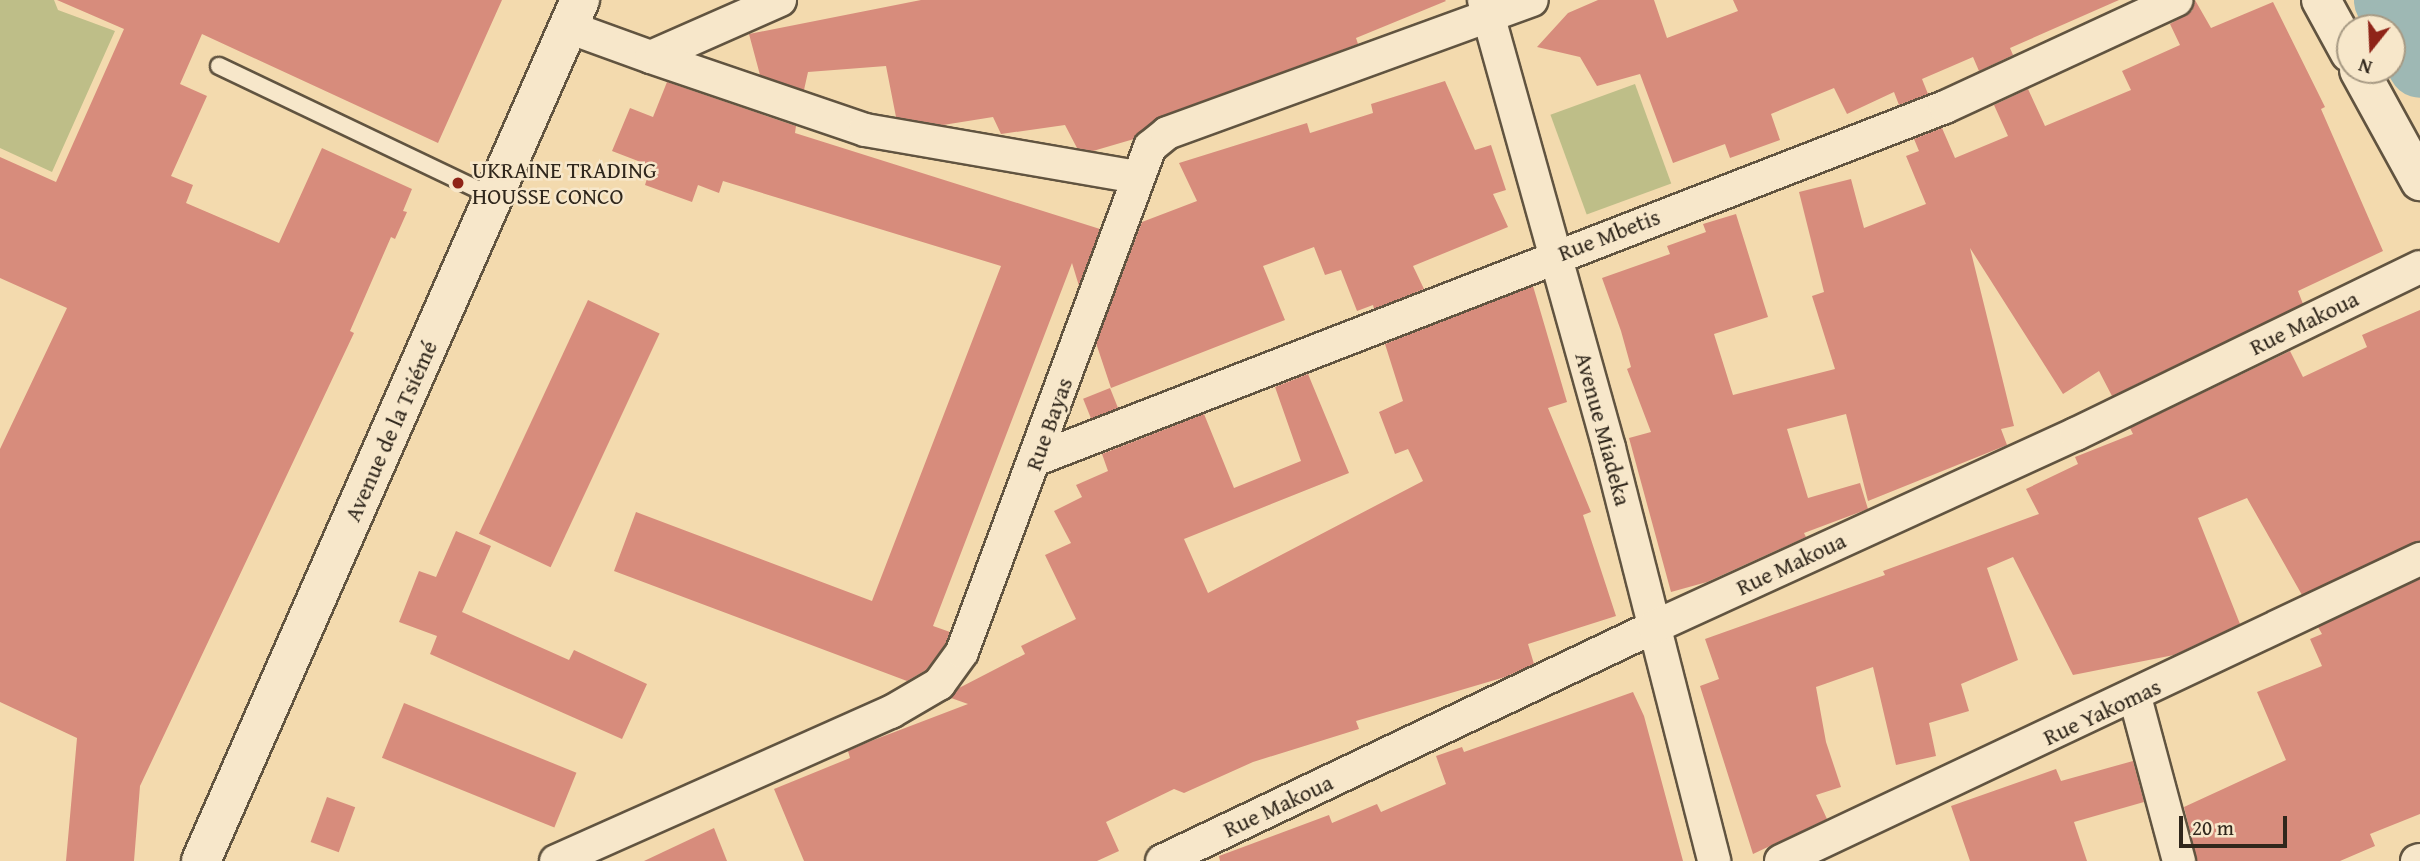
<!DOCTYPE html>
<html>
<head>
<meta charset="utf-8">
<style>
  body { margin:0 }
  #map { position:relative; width:2420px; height:861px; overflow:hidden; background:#f3daae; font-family:"Gentium Book Plus",serif }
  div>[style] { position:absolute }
  .green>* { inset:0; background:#bebe88; transform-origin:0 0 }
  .river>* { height:65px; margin:-32.5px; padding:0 32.5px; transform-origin:32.5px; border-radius:32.5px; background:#9eb8b4 }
  .building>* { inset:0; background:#d78c7c; transform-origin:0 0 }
  .roads { filter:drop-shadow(2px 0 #615440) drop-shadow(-2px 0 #615440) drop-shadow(0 2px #615440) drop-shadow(0 -2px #615440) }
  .lane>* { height:16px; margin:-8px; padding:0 8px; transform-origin:8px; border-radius:8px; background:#f7e7ca }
  .street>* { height:32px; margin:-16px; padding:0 16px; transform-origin:16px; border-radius:16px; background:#f7e7ca }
  .secondary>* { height:38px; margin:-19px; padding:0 19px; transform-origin:19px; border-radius:19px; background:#f7e7ca }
  .dots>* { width:19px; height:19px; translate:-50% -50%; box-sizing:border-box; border:4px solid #f7e7ca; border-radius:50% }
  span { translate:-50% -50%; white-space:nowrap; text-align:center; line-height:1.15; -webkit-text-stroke:5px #f7e7ca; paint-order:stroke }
  .poi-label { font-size:23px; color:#30271c }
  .left { translate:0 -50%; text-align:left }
  .street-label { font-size:23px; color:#30271c }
  .north { position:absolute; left:2336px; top:14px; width:70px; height:70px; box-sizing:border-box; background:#f7e7ca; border:2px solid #a79a84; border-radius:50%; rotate:198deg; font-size:19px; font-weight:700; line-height:28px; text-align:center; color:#30271c }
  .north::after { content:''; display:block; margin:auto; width:24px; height:32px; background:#8f2418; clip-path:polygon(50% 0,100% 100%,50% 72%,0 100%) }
  .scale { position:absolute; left:2179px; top:816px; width:108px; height:32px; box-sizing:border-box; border:4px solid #30271c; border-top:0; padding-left:9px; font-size:21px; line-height:24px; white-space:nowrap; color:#30271c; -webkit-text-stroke:5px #f7e7ca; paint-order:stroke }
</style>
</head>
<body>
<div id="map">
  <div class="green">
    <i style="clip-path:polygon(0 0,54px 0,58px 10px,115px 31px,52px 172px,0 148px)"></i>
    <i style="left:1635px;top:84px;width:106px;height:90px;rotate:70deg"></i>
  </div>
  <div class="river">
    <i style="left:2386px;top:0;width:73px;rotate:62.4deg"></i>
  </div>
  <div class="building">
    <i style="clip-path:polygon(57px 0,502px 0,438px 143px,202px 34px,180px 84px,207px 96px,171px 176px,193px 185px,186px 203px,279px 243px,322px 148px,412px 189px,403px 211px,407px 212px,395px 239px,391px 237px,350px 331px,354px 333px,140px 786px,134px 861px,66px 861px,77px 738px,0 702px,0 449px,67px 308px,0 278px,0 157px,56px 182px,124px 29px)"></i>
    <i style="clip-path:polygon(921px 0,1445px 0,1446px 1px,1356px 38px,1358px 44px,1161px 116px,1134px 139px,1093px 151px,1077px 148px,1065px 125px,1001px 134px,993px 117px,943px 125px,896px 117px,886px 66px,808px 72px,804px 90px,760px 75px,749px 34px)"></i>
    <i style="clip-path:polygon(1598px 0,1654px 0,1667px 38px,1738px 11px,1733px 0,2119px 0,2010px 48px,2013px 55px,1979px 71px,1973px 57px,1922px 79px,1928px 94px,1899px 105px,1894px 92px,1847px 114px,1834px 88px,1771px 114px,1780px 140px,1730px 158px,1725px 144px,1673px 163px,1640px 74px,1597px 86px,1580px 57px,1537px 47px,1568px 13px)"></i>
    <i style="clip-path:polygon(2195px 0,2211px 28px,2273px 2px,2325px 107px,2321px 109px,2383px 251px,2298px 291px,2303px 304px,2112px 396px,2099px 371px,2063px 394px,1970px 248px,2014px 426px,2001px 429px,2007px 445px,1868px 501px,1846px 414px,1787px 429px,1808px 498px,1860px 483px,1868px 509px,1804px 533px,1806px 537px,1707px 582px,1671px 592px,1629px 438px,1651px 432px,1627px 369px,1631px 367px,1621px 331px,1602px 278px,1670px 254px,1667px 246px,1706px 232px,1703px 224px,1736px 214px,1768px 317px,1714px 334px,1733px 395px,1835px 369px,1812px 296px,1824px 292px,1799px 192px,1851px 179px,1864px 228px,1926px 204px,1906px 156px,1919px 151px,1914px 139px,1942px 128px,1955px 158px,2008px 136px,1994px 105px,2028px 89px,2045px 126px,2131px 90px,2122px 71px,2180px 45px,2170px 24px,2192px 11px)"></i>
    <i style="clip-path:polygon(1445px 81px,1475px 150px,1491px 145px,1506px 190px,1493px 194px,1508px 227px,1413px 266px,1424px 289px,1374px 309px,1373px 305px,1357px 311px,1341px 270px,1325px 275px,1314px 247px,1263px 266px,1285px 320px,1111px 388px,1096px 343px,1142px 222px,1197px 201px,1179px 163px,1307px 123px,1310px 133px,1373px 113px,1371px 104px)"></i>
    <i style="clip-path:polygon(667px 82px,796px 126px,795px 133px,1100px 229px,1079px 286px,1072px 263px,933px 626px,950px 632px,946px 643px,926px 670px,907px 681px,614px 571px,636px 512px,872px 601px,1001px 266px,723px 181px,719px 193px,698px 185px,692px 202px,645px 185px,651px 166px,612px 151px,630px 108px,653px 117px)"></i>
    <i style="clip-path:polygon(1533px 286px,1567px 402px,1548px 408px,1591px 512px,1583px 515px,1616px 616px,1528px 644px,1534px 664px,1505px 677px,1356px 721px,1359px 729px,1253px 762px,1184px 793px,1174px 789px,1106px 822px,1119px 851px,1097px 861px,804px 861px,774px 789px,850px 758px,848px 751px,871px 741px,968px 704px,951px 698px,959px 688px,1025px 654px,1021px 646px,1076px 619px,1045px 555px,1071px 543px,1054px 511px,1082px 497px,1076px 485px,1108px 471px,1102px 454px,1204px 414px,1234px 488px,1301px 461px,1275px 387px,1308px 374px,1349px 473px,1184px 539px,1208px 593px,1423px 481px,1408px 449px,1395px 454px,1379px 412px,1403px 401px,1385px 344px)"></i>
    <i style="left:588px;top:300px;width:79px;height:258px;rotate:25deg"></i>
    <i style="clip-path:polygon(2420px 310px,2420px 541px,2302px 595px,2247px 498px,2198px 518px,2240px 624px,2174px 655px,2073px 675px,2013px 557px,1987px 568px,2018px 660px,1961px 684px,1969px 711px,1929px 723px,1936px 756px,1896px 765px,1873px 667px,1816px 687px,1826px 742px,1841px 787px,1816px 795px,1827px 819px,1753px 854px,1700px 686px,1719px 679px,1705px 639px,1885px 575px,1883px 571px,2039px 514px,2026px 489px,2078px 464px,2075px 457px,2133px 434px,2130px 428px,2290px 351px,2303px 377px,2367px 347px,2362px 335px)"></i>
    <i style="left:1110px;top:388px;width:22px;height:29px;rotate:68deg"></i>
    <i style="clip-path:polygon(456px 531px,491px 546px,462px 612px,569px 660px,574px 650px,647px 684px,622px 739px,430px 654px,437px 636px,399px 622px,419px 571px,436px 577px)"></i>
    <i style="clip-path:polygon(2420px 579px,2420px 814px,2370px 834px,2375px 846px,2340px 861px,2197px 861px,2184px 807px,2286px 760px,2257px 692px,2322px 666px,2310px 639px,2322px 634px,2318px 627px)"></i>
    <i style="clip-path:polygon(1633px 692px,1644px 716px,1683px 861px,1220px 861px,1219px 856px,1329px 815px,1332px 823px,1377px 804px,1381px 812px,1446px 784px,1436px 756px,1462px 747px,1464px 752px)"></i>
    <i style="left:404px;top:703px;width:186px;height:59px;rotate:22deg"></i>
    <i style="clip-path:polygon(2133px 761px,2144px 802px,2074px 822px,2087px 861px,1970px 861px,1951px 806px,2056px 769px,2061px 781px)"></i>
    <i style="left:327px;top:797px;width:30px;height:48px;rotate:20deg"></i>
    <i style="clip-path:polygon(714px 828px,727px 861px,644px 861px)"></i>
  </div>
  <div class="roads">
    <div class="lane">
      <i style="left:219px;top:66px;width:305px;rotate:25.5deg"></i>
    </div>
    <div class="street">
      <i style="left:1484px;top:0;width:465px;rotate:74.4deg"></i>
      <i style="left:1609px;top:448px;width:426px;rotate:75.7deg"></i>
      <i style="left:568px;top:27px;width:88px;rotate:19.9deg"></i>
      <i style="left:651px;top:57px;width:141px;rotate:-23.8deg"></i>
      <i style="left:651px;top:57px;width:226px;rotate:18.8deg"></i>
      <i style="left:865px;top:130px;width:276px;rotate:9.8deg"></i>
      <i style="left:1037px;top:459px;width:974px;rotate:-21.19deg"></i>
      <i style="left:1945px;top:107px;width:255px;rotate:-24.8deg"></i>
      <i style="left:2135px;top:697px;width:170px;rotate:75deg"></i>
      <i style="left:556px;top:861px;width:367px;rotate:-24deg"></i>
      <i style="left:891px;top:712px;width:56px;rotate:-30.3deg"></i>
      <i style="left:939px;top:684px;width:39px;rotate:-54deg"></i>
      <i style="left:962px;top:652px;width:539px;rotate:-69.58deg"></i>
      <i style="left:1150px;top:147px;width:22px;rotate:-39deg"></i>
      <i style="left:1167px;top:133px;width:388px;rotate:-20deg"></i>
      <i style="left:1162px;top:861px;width:545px;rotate:-25.44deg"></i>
      <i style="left:1654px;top:627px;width:464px;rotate:-24.6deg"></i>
      <i style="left:2076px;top:434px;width:382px;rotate:-25.9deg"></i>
      <i style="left:1781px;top:861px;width:707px;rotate:-25.3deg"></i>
      <i style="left:2417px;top:861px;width:3px;rotate:-18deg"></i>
    </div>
    <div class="secondary">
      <i style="left:2321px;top:0;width:60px;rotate:61.3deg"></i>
      <i style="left:2359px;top:70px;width:127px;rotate:61.2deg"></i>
      <i style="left:201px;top:861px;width:941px;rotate:-66.24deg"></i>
    </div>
  </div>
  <div class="dots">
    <i style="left:458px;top:183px;background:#8f2418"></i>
  </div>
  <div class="poi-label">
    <span class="left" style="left:472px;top:183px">UKRAINE TRADING<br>HOUSSE CONCO</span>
  </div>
  <div class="street-label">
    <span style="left:1609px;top:235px;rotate:-21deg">Rue Mbetis</span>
    <span style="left:2304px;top:323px;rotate:-26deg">Rue Makoua</span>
    <span style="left:1049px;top:424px;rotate:-70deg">Rue Bayas</span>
    <span style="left:1603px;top:429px;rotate:75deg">Avenue Miadeka</span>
    <span style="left:391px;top:431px;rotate:-66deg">Avenue de la Tsiémé</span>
    <span style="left:1791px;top:564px;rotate:-25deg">Rue Makoua</span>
    <span style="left:2102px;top:712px;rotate:-25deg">Rue Yakomas</span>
    <span style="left:1278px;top:806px;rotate:-25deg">Rue Makoua</span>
  </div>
  <div class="north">N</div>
  <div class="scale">20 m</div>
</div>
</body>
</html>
